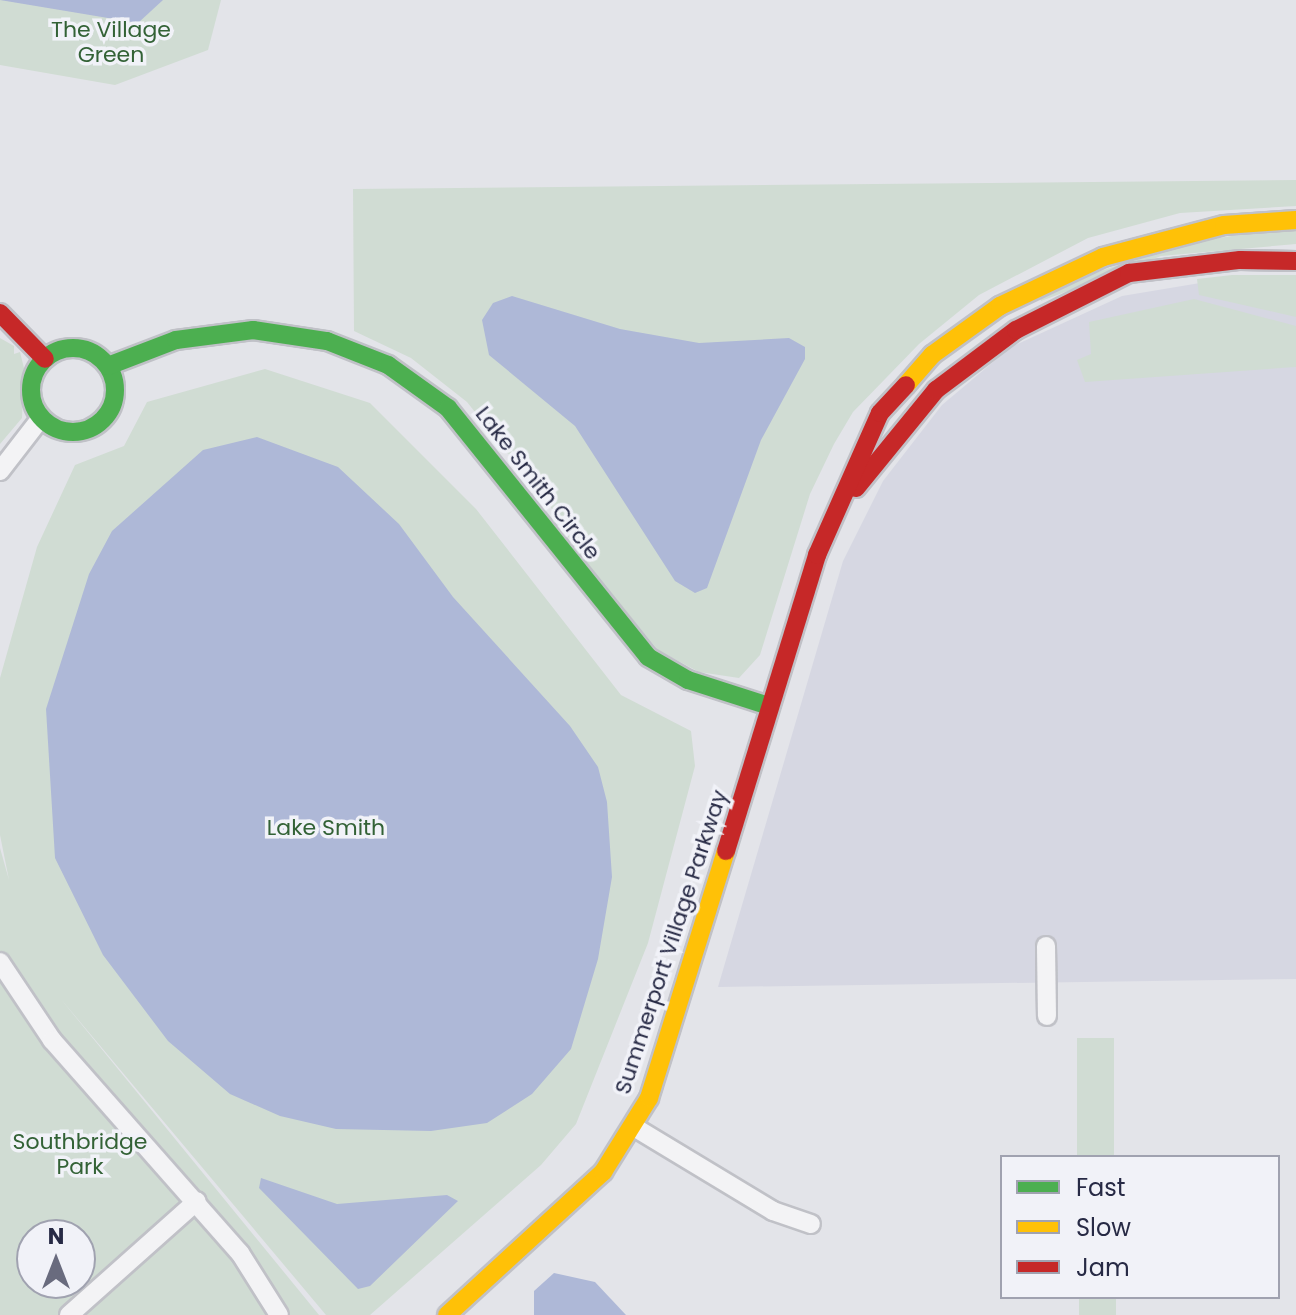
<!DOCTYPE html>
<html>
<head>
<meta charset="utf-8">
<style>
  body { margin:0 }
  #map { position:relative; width:1296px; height:1315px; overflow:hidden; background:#e3e4e9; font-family:Poppins,sans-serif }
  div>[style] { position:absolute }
  .built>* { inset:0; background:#d6d7e2 }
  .green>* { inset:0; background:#d0dcd3; transform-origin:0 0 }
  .water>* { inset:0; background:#aeb8d7 }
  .roads { filter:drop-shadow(2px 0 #c0c1c7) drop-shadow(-2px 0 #c0c1c7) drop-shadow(0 2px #c0c1c7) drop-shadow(0 -2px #c0c1c7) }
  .street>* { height:18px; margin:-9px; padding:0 9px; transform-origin:9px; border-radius:9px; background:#f3f3f5 }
  .fast>* { height:18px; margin:-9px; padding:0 9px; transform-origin:9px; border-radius:9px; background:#4caf50 }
  .fast>.ring { margin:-9px; padding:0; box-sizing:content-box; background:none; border:18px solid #4caf50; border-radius:50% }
  .slow>* { height:18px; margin:-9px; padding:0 9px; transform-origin:9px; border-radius:9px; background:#ffc107 }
  .jam>* { height:18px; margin:-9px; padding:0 9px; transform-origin:9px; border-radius:9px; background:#c62828 }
  span { translate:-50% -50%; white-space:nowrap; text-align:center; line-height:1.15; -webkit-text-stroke:7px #f1f2f8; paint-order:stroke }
  .park-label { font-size:22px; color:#336236 }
  .street-label { font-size:22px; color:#272a45 }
  .legend { position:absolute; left:1000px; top:1155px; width:280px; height:144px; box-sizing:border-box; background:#f1f2f8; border:2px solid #a0a2b0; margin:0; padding:10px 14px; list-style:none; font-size:24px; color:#272a45 }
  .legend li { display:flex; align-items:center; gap:16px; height:40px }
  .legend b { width:40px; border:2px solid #a0a2b0 }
  .north { position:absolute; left:16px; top:1219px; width:80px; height:80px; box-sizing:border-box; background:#f1f2f8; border:2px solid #a0a2b0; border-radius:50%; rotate:0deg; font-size:22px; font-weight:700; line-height:32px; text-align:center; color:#272a45 }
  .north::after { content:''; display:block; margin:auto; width:28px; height:36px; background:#696b7e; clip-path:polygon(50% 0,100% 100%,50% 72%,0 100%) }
</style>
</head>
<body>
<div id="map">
  <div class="built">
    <i style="clip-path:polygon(1230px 278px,1296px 278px,1296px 979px,718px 987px,843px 561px,883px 481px,942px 405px,1011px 347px,1122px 296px)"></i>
  </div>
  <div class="green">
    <i style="clip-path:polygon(0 0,221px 0,208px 50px,115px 85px,0 65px)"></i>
    <i style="clip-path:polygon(1296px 180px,1296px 206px,1180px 213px,1088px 238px,979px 295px,919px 344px,853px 412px,834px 444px,810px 494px,760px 655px,739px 678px,699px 672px,658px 650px,576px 551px,556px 514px,467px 402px,411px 358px,354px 331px,353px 189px)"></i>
    <i style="clip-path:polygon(1296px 226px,1296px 244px,1161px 256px,1041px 301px,1039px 293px,1174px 245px)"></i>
    <i style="clip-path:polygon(1232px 275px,1296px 275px,1296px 317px,1199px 295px,1197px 279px)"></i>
    <i style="clip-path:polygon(1194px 299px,1296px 326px,1296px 367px,1085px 382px,1077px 360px,1091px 354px,1089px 322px)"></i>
    <i style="clip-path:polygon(0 338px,14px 346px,14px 354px,20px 352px,24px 368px,22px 418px,0 444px)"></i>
    <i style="clip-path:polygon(evenodd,265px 369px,370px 403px,476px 509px,621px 695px,691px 731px,695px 766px,648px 943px,576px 1124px,541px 1165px,370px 1315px,326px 1315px,60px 998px,319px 1315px,0 1315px,0 848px,9px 880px,0 835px,0 678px,37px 547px,75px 465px,124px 446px,147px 402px,265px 369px,32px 1235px,80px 1235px,80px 1283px,32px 1283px,32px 1235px)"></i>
    <i style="left:1077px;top:1038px;width:37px;height:119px"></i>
    <i style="left:1079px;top:1297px;width:37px;height:18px"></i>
  </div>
  <div class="water">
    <i style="clip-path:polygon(0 0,163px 0,138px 23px)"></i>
    <i style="clip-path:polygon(512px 296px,620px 329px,699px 343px,789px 338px,805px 347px,805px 359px,761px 440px,707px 588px,695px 593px,675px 581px,575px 426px,489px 355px,482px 320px,493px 303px)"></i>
    <i style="clip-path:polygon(257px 437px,338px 467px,399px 524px,453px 597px,570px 726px,598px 767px,607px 802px,612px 877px,598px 959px,571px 1049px,532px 1094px,487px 1123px,431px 1131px,336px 1129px,280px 1116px,230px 1094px,168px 1041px,103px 955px,55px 858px,46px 709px,89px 574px,112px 531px,203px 450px)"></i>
    <i style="clip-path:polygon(261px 1178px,337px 1204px,447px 1195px,458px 1201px,370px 1286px,358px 1289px,259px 1188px)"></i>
    <i style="clip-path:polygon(554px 1273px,595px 1282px,626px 1315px,534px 1315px,534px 1291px)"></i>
  </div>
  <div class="roads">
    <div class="street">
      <i style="left:0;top:471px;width:67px;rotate:-52.3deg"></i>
      <i style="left:1046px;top:946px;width:70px;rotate:89.2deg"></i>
      <i style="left:0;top:962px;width:94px;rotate:56.3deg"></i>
      <i style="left:52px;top:1040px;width:284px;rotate:48.6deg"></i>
      <i style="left:240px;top:1253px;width:73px;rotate:57.8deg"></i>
      <i style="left:634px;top:1127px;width:162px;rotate:31.1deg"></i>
      <i style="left:773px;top:1211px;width:40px;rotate:18.9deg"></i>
      <i style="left:69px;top:1315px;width:171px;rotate:-41.7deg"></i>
    </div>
    <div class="fast">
      <i class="ring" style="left:31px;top:348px;width:66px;height:66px"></i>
      <i style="left:108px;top:366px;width:73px;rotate:-20.9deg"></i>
      <i style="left:176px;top:340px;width:78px;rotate:-7.4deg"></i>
      <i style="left:253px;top:330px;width:75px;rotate:8.5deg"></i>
      <i style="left:327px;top:341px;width:66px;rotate:21.5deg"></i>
      <i style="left:388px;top:365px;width:74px;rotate:35.6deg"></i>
      <i style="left:448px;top:408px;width:319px;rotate:51.2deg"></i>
      <i style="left:648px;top:657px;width:46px;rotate:29.9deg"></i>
      <i style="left:688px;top:680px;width:85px;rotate:17.8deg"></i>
    </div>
    <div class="slow">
      <i style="left:906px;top:385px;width:40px;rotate:-49deg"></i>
      <i style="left:932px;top:355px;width:84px;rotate:-35.8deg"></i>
      <i style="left:1000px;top:306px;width:114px;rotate:-25.4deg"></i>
      <i style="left:1103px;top:257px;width:125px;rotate:-14.8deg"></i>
      <i style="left:1224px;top:225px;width:72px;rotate:-4deg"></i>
      <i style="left:447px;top:1315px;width:212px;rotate:-42.5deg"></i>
      <i style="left:603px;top:1172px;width:87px;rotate:-58.1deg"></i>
      <i style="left:649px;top:1098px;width:259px;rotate:-72.7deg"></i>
    </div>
    <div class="jam">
      <i style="left:0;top:313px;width:64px;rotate:45.6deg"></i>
      <i style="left:856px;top:488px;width:127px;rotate:-50.8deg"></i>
      <i style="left:936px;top:390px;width:100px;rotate:-36.9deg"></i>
      <i style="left:1016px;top:330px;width:127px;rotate:-26.8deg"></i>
      <i style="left:1129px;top:273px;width:112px;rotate:-6.7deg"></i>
      <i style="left:1240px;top:260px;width:56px;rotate:1deg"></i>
      <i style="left:726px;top:851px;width:310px;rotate:-72.9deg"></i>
      <i style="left:817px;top:555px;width:155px;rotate:-66.1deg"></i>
      <i style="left:880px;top:413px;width:38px;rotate:-47deg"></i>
    </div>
  </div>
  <div class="park-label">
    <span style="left:111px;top:42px">The Village<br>Green</span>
    <span style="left:326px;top:828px">Lake Smith</span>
    <span style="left:80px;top:1154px">Southbridge<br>Park</span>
  </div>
  <div class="street-label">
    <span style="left:538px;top:483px;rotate:52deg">Lake Smith Circle</span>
    <span style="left:671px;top:942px;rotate:-72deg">Summerport Village Parkway</span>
  </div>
  <ul class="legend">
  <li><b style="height:10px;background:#4caf50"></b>Fast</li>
  <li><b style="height:10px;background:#ffc107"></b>Slow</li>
  <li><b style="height:10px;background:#c62828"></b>Jam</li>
  </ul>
  <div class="north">N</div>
</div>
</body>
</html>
